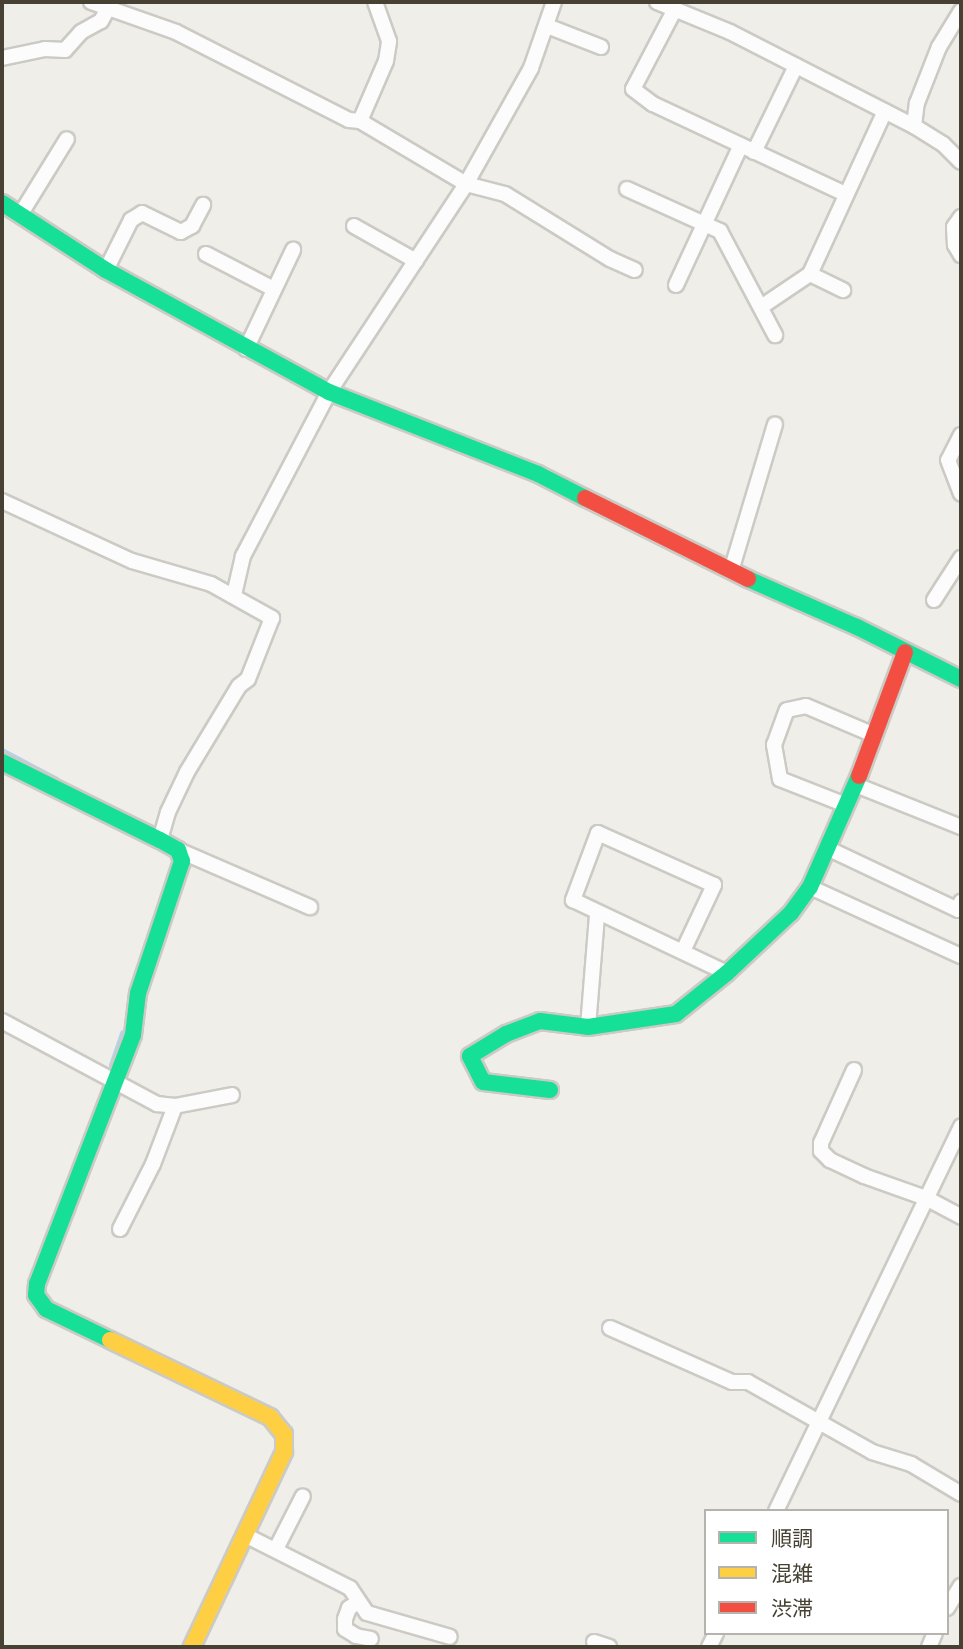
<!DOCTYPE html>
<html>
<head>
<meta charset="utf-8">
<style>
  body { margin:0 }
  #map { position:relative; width:963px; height:1649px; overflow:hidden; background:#f0eee8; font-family:"Nunito Sans","Noto Sans JP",sans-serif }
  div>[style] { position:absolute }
  .stream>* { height:4.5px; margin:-2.25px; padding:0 2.25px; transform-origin:2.25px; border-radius:2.25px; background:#b4d1f1 }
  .roads { filter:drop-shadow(2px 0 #cccac4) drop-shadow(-2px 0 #cccac4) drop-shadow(0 2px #cccac4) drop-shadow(0 -2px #cccac4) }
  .street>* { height:14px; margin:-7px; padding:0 7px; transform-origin:7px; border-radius:7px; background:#fdfcfc }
  .fast>* { height:16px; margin:-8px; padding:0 8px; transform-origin:8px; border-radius:8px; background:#16e098 }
  .slow>* { height:16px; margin:-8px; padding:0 8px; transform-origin:8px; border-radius:8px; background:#ffcf43 }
  .jam>* { height:16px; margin:-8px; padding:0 8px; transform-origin:8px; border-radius:8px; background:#f24e42 }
  span { translate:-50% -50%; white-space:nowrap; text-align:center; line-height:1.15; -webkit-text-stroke:6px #fff; paint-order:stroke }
  .frame { position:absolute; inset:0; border:4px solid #464133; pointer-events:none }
  .legend { position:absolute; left:704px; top:1509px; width:245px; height:126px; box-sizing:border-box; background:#fff; border:2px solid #b5b3ad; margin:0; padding:9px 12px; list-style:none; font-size:21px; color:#464133 }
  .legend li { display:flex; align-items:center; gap:14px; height:35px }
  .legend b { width:35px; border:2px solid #b5b3ad }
</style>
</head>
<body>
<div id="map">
  <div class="stream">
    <i style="left:2px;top:750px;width:62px;rotate:27.8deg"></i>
    <i style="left:111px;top:1065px;width:34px;rotate:-71deg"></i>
  </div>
  <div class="roads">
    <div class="street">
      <i style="left:91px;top:2px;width:90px;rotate:19.4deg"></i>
      <i style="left:176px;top:32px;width:194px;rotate:27deg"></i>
      <i style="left:349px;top:120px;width:11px;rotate:5deg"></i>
      <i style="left:360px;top:121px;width:123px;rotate:30.7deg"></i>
      <i style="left:466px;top:184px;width:40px;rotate:14.4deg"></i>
      <i style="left:505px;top:194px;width:123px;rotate:31.8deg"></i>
      <i style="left:610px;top:259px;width:27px;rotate:24deg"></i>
      <i style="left:657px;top:2px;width:79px;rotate:22.3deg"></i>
      <i style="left:730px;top:32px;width:207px;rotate:27.1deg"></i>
      <i style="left:914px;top:126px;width:34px;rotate:32deg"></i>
      <i style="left:943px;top:144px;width:25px;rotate:45deg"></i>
      <i style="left:675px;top:9px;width:90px;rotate:117.7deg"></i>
      <i style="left:633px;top:89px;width:25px;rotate:37deg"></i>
      <i style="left:653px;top:104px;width:212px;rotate:25.1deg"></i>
      <i style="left:547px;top:26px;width:58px;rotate:21.3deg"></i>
      <i style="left:2px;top:58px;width:44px;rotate:-11.8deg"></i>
      <i style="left:45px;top:49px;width:20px;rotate:3deg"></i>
      <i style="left:65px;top:50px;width:24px;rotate:-48deg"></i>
      <i style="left:81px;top:32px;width:23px;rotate:-29deg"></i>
      <i style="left:101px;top:21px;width:13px;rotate:-61deg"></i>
      <i style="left:360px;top:121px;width:65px;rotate:-66.6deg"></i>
      <i style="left:386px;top:61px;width:20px;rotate:-81deg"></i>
      <i style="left:389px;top:41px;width:41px;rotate:-109.7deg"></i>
      <i style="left:914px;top:126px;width:23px;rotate:-83deg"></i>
      <i style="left:917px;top:103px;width:60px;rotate:-68.6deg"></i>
      <i style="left:939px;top:47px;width:42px;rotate:-58.6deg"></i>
      <i style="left:754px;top:152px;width:96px;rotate:-64deg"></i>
      <i style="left:627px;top:189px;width:102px;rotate:24.3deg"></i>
      <i style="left:720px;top:231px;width:118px;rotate:62.1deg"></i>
      <i style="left:20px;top:215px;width:89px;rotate:-58.3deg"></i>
      <i style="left:961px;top:217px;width:12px;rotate:125deg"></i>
      <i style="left:954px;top:227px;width:18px;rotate:87deg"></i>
      <i style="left:955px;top:245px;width:12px;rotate:59deg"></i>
      <i style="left:354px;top:226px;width:71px;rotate:29.4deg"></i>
      <i style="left:206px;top:254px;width:74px;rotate:27.3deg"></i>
      <i style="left:106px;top:270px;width:56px;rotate:-63.4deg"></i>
      <i style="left:131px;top:220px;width:13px;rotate:-32deg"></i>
      <i style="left:142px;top:213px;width:43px;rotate:26deg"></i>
      <i style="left:181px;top:232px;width:13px;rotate:-29deg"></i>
      <i style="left:192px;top:226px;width:24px;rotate:-62deg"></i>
      <i style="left:810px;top:274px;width:37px;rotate:26deg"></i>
      <i style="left:676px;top:285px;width:154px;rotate:-65.1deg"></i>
      <i style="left:761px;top:307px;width:59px;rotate:-34deg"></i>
      <i style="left:810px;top:274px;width:179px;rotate:-65.3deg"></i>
      <i style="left:246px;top:349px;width:110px;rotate:-64.6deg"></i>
      <i style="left:961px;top:435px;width:28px;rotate:117deg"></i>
      <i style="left:948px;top:460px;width:36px;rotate:69deg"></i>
      <i style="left:2px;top:501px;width:143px;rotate:24.8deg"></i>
      <i style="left:132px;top:561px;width:82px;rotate:16.2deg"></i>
      <i style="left:211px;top:584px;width:70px;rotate:29.1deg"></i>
      <i style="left:272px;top:618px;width:66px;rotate:111.5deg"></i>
      <i style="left:248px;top:679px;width:11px;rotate:142deg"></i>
      <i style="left:239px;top:686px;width:100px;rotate:121.2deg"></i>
      <i style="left:187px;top:772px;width:44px;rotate:115.4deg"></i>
      <i style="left:168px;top:812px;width:29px;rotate:106deg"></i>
      <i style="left:731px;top:571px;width:153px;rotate:-73.3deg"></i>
      <i style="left:234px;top:595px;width:40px;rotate:-77deg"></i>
      <i style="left:243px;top:556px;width:185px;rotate:-62.3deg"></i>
      <i style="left:329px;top:392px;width:249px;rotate:-56.6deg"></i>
      <i style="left:466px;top:184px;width:133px;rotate:-60.7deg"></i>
      <i style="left:531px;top:68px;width:70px;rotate:-70.8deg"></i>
      <i style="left:934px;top:600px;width:50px;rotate:-57.3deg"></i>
      <i style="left:856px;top:785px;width:113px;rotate:21.8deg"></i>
      <i style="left:846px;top:805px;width:71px;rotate:-158.5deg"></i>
      <i style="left:780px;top:779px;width:35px;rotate:-100deg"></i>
      <i style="left:774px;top:745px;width:37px;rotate:-70deg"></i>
      <i style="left:787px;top:710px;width:19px;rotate:-12deg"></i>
      <i style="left:806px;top:706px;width:74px;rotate:23.1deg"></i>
      <i style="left:827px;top:848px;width:145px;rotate:25.3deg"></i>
      <i style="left:958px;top:910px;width:9px;rotate:-69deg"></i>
      <i style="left:178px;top:850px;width:144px;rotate:23.4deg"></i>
      <i style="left:810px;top:887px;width:166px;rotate:24.6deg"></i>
      <i style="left:683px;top:951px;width:73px;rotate:-64.8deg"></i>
      <i style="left:714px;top:885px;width:127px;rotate:-155.9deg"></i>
      <i style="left:598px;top:833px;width:72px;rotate:110.5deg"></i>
      <i style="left:573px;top:900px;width:170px;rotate:25.4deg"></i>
      <i style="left:2px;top:1021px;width:176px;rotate:28.2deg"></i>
      <i style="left:157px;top:1104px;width:18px;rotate:6deg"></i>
      <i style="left:175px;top:1106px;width:58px;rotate:-10.9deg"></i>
      <i style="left:588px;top:1027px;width:113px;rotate:-85.4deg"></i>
      <i style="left:854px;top:1070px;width:80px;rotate:114.3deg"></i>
      <i style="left:821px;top:1143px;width:8px;rotate:90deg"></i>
      <i style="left:821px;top:1151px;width:13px;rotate:45deg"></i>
      <i style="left:830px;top:1160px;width:38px;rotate:25deg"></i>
      <i style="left:864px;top:1176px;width:66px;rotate:19.5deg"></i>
      <i style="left:926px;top:1198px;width:40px;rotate:28deg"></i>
      <i style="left:120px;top:1229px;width:73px;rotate:-63.1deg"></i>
      <i style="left:153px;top:1164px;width:62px;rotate:-69.2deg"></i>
      <i style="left:610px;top:1328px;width:133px;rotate:23.9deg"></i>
      <i style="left:732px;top:1382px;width:16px"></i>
      <i style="left:748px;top:1382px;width:142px;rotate:29.4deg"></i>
      <i style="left:872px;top:1452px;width:41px;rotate:17.1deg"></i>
      <i style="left:911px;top:1464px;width:58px;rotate:31deg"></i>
      <i style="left:776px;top:1511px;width:427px;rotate:-64.3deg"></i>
      <i style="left:245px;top:1535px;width:118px;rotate:26.8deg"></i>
      <i style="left:350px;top:1588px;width:30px;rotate:56deg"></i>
      <i style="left:367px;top:1613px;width:86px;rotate:16.1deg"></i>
      <i style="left:276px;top:1549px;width:59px;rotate:-63deg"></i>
      <i style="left:358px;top:1602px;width:11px;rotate:146deg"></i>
      <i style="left:349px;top:1608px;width:12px;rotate:110deg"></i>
      <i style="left:345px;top:1619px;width:10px;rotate:90deg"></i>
      <i style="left:345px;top:1629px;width:13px;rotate:32deg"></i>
      <i style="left:356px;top:1636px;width:15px;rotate:11deg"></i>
      <i style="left:947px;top:1608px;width:26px;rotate:-58deg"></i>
      <i style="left:594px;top:1642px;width:16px;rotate:18deg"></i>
      <i style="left:709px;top:1647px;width:16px;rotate:-63deg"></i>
      <i style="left:929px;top:1647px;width:15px;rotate:-67deg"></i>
    </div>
    <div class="fast">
      <i style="left:2px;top:203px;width:124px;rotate:32.8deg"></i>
      <i style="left:106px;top:270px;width:254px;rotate:28.7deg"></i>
      <i style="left:329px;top:392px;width:225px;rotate:21.4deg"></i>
      <i style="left:538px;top:474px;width:53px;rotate:27.1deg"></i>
      <i style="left:748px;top:579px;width:119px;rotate:23.8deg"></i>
      <i style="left:857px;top:627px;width:116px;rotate:26.6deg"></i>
      <i style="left:2px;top:762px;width:176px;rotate:26.3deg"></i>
      <i style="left:160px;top:840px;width:21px;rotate:29deg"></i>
      <i style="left:178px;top:850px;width:12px;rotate:70deg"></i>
      <i style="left:182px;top:861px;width:139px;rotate:108.4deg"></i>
      <i style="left:138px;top:993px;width:42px;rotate:96.8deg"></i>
      <i style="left:133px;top:1035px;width:267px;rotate:111.1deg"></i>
      <i style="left:37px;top:1284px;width:11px;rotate:95deg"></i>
      <i style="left:36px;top:1295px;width:17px;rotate:54deg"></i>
      <i style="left:46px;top:1309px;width:71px;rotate:25.8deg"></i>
      <i style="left:550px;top:1090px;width:67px;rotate:-173.2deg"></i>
      <i style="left:483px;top:1082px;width:29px;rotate:-117deg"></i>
      <i style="left:470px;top:1056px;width:42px;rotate:-31.4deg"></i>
      <i style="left:506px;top:1034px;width:36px;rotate:-21deg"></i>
      <i style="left:540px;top:1021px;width:48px;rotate:7.1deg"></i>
      <i style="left:588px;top:1027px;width:89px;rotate:-8.4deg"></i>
      <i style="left:676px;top:1014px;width:65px;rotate:-38.8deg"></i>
      <i style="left:727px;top:973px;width:88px;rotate:-43.2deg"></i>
      <i style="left:791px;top:913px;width:32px;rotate:-54deg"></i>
      <i style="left:810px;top:887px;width:121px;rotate:-66.2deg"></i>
    </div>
    <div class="slow">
      <i style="left:110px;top:1340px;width:178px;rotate:25.7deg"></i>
      <i style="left:270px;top:1417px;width:22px;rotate:51deg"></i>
      <i style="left:284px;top:1434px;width:18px;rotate:90deg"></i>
      <i style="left:284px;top:1452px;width:216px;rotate:115.3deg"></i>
    </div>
    <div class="jam">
      <i style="left:585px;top:498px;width:182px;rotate:26.4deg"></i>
      <i style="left:859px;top:776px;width:132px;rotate:-69.6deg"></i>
    </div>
  </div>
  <div class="frame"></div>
  <ul class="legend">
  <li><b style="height:9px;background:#16e098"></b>順調</li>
  <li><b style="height:9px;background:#ffcf43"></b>混雑</li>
  <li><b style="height:9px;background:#f24e42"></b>渋滞</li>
  </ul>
</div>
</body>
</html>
